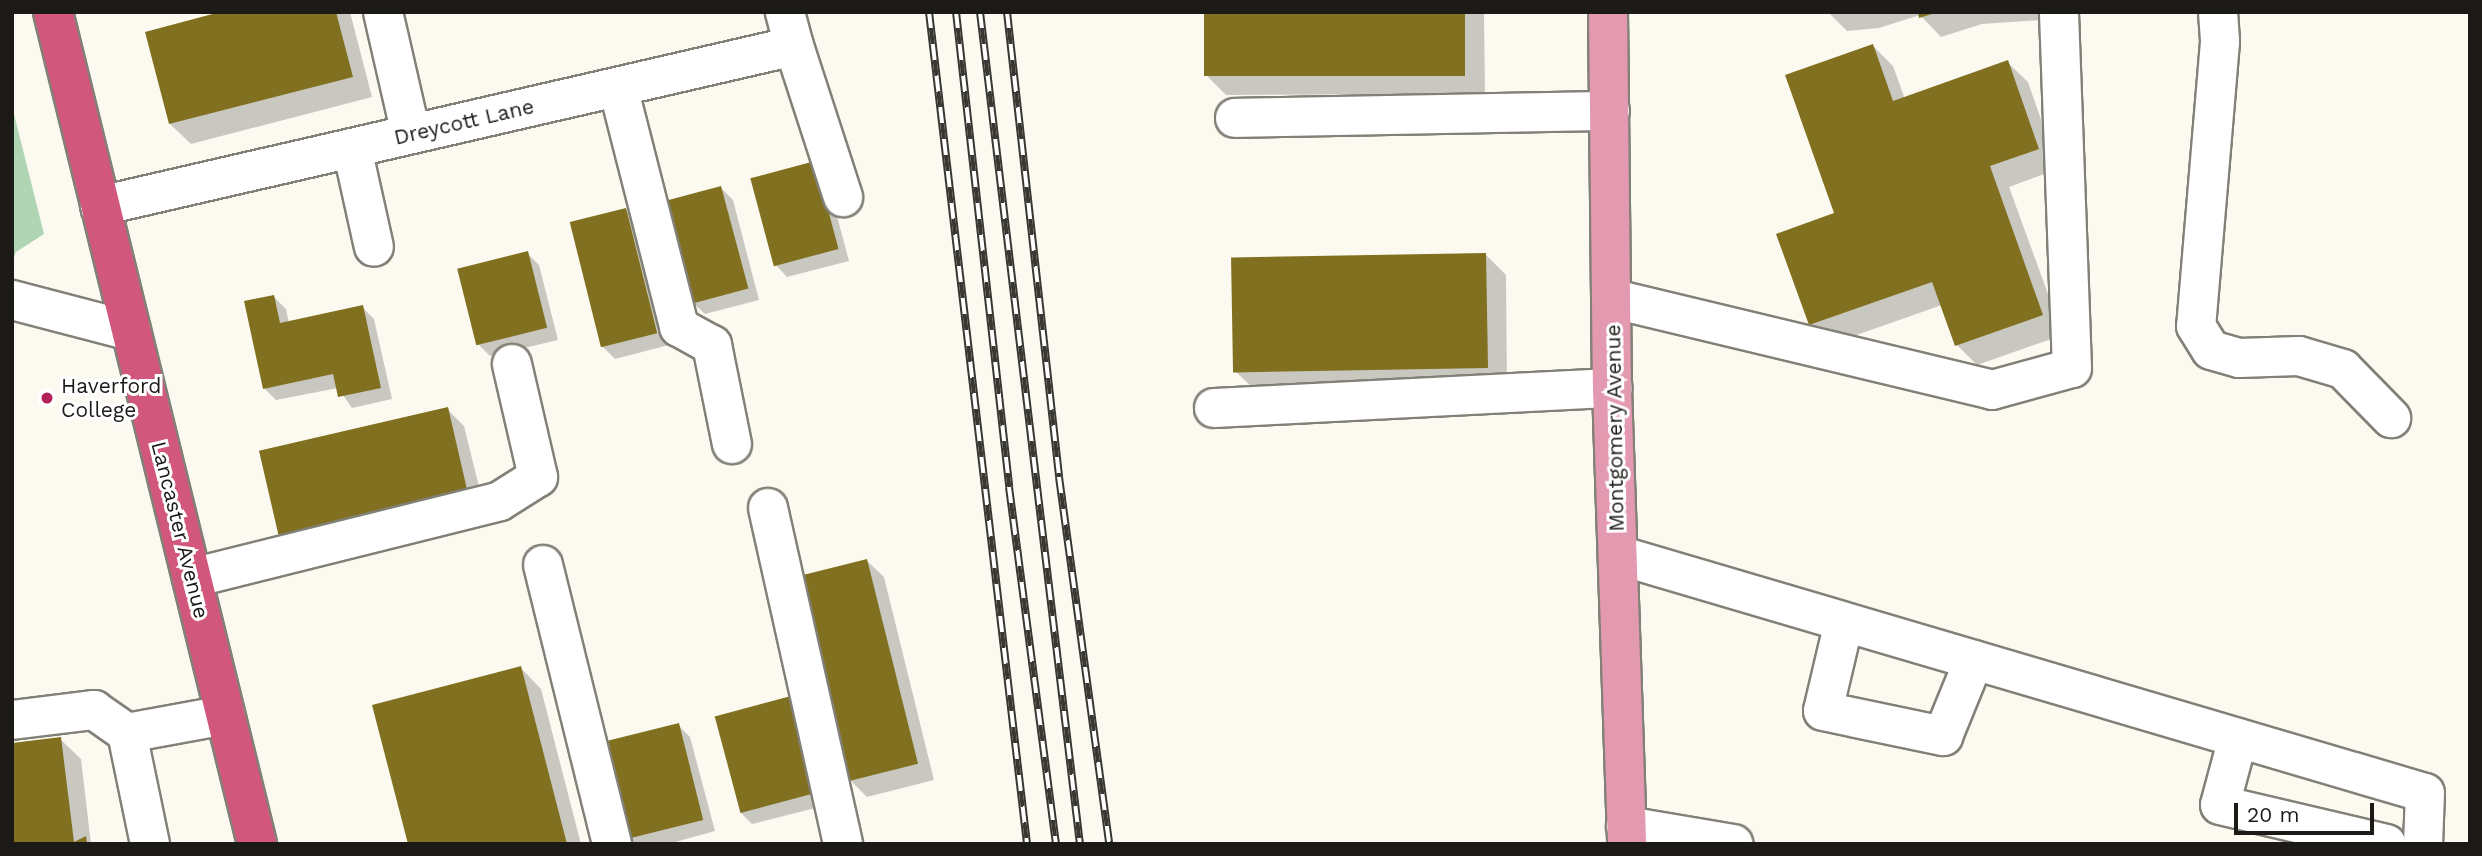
<!DOCTYPE html>
<html>
<head>
<meta charset="utf-8">
<style>
  body { margin:0 }
  #map { position:relative; width:2482px; height:856px; overflow:hidden; background:#fcfaf0; font-family:"Work Sans",sans-serif }
  div>[style] { position:absolute }
  .green>* { inset:0; background:#b0d5b4 }
  .shadow>* { inset:0; background:#0003 }
  .building>* { inset:0; background:#807020; transform-origin:0 0 }
  .roads { filter:drop-shadow(2px 0 #828077) drop-shadow(-2px 0 #828077) drop-shadow(0 2px #828077) drop-shadow(0 -2px #828077) }
  .minor>* { height:38px; margin:-19px; padding:0 19px; transform-origin:19px; border-radius:19px; background:#fff }
  .major>* { height:38px; margin:-19px; padding:0 19px; transform-origin:19px; border-radius:19px; background:#e39ab1 }
  .highway>* { height:38px; margin:-19px; padding:0 19px; transform-origin:19px; border-radius:19px; background:#d1577d }
  .rail>* { height:8px; margin-top:-4px; transform-origin:0; background:repeating-linear-gradient(90deg,#fff 0 16px,#383732 0 32px); box-sizing:border-box; border-block:2px solid #383732 }
  .dots>* { width:19px; height:19px; translate:-50% -50%; box-sizing:border-box; border:4px solid #fff; border-radius:50% }
  span { translate:-50% -50%; white-space:nowrap; text-align:center; line-height:1.15; -webkit-text-stroke:6px #fff; paint-order:stroke }
  .street-label { font-size:21px; color:#1b1a16 }
  .poi-label { font-size:21px; color:#1b1a16 }
  .left { translate:0 -50%; text-align:left }
  .frame { position:absolute; inset:0; border:14px solid #1b1a16; pointer-events:none }
  .scale { position:absolute; left:2234px; top:803px; width:140px; height:32px; box-sizing:border-box; border:4px solid #1b1a16; border-top:0; padding-left:9px; font-size:21px; line-height:24px; white-space:nowrap; color:#1b1a16; -webkit-text-stroke:5px #fff; paint-order:stroke }
</style>
</head>
<body>
<div id="map">
  <div class="green">
    <i style="clip-path:polygon(12px 106px,44px 234px,16px 252px,12px 263px)"></i>
  </div>
  <div class="shadow">
    <i style="clip-path:polygon(227px 12px,350px 12px,372px 97px,191px 144px,170px 124px)"></i>
    <i style="clip-path:polygon(1206px 12px,1484px 12px,1485px 94px,1226px 95px,1206px 75px)"></i>
    <i style="clip-path:polygon(1828px 12px,2042px 12px,2043px 20px,1982px 24px,1941px 37px,1920px 15px,1879px 28px,1847px 31px)"></i>
    <i style="clip-path:polygon(1873px 46px,1893px 66px,1905px 99px,2007px 62px,2028px 82px,2058px 169px,2009px 187px,2063px 335px,1977px 365px,1957px 345px,1942px 305px,1831px 344px,1810px 324px)"></i>
    <i style="clip-path:polygon(826px 175px,849px 261px,787px 277px,775px 264px)"></i>
    <i style="clip-path:polygon(721px 188px,733px 200px,759px 300px,705px 314px,692px 302px)"></i>
    <i style="clip-path:polygon(626px 210px,638px 222px,669px 345px,615px 359px,603px 347px)"></i>
    <i style="clip-path:polygon(527px 253px,539px 265px,558px 340px,490px 356px,478px 344px)"></i>
    <i style="clip-path:polygon(1485px 254px,1506px 275px,1507px 387px,1255px 390px,1234px 370px)"></i>
    <i style="clip-path:polygon(274px 297px,286px 309px,289px 323px,362px 307px,374px 319px,392px 399px,352px 408px,338px 388px,276px 400px,264px 388px)"></i>
    <i style="clip-path:polygon(447px 409px,464px 426px,485px 511px,300px 557px)"></i>
    <i style="clip-path:polygon(867px 561px,884px 577px,934px 780px,867px 797px,850px 780px)"></i>
    <i style="clip-path:polygon(521px 668px,541px 689px,581px 844px,410px 844px)"></i>
    <i style="clip-path:polygon(716px 717px,827px 805px,752px 824px,740px 812px)"></i>
    <i style="clip-path:polygon(678px 725px,690px 737px,715px 831px,668px 844px,627px 844px)"></i>
    <i style="clip-path:polygon(60px 739px,81px 759px,91px 844px,12px 844px)"></i>
  </div>
  <div class="building">
    <i style="clip-path:polygon(220px 12px,336px 12px,353px 77px,169px 124px,145px 32px)"></i>
    <i style="left:1204px;top:12px;width:261px;height:64px"></i>
    <i style="clip-path:polygon(1918px 12px,1934px 12px,1935px 13px,1919px 18px)"></i>
    <i style="clip-path:polygon(1873px 44px,1893px 101px,2008px 60px,2039px 149px,1990px 166px,2043px 315px,1955px 346px,1932px 282px,1809px 325px,1776px 234px,1834px 213px,1785px 75px)"></i>
    <i style="left:815px;top:161px;width:91px;height:67px;rotate:75deg"></i>
    <i style="left:721px;top:186px;width:106px;height:58px;rotate:75deg"></i>
    <i style="left:626px;top:208px;width:129px;height:58px;rotate:76deg"></i>
    <i style="left:528px;top:251px;width:79px;height:73px;rotate:76deg"></i>
    <i style="left:1486px;top:253px;width:115px;height:255px;rotate:89deg"></i>
    <i style="clip-path:polygon(274px 295px,280px 323px,363px 305px,381px 388px,338px 397px,333px 374px,263px 389px,244px 301px)"></i>
    <i style="left:448px;top:407px;width:90px;height:194px;rotate:77deg"></i>
    <i style="left:867px;top:559px;width:211px;height:72px;rotate:76deg"></i>
    <i style="clip-path:polygon(521px 666px,567px 844px,408px 844px,372px 705px)"></i>
    <i style="left:791px;top:696px;width:100px;height:79px;rotate:75deg"></i>
    <i style="left:679px;top:723px;width:100px;height:85px;rotate:76deg"></i>
    <i style="clip-path:polygon(61px 737px,74px 842px,86px 836px,87px 844px,12px 844px,12px 743px)"></i>
  </div>
  <div class="roads">
    <div class="minor">
      <i style="left:383px;top:12px;width:125px;rotate:77.1deg"></i>
      <i style="left:2218px;top:12px;width:30px;rotate:86deg"></i>
      <i style="left:2220px;top:42px;width:285px;rotate:94.8deg"></i>
      <i style="left:2196px;top:326px;width:28px;rotate:58deg"></i>
      <i style="left:2211px;top:350px;width:29px;rotate:16deg"></i>
      <i style="left:2239px;top:358px;width:60px;rotate:-1.9deg"></i>
      <i style="left:2299px;top:356px;width:46px;rotate:16.5deg"></i>
      <i style="left:2343px;top:369px;width:69px;rotate:45.6deg"></i>
      <i style="left:794px;top:46px;width:159px;rotate:72deg"></i>
      <i style="left:618px;top:87px;width:248px;rotate:75.7deg"></i>
      <i style="left:679px;top:327px;width:38px;rotate:29deg"></i>
      <i style="left:712px;top:345px;width:101px;rotate:78.6deg"></i>
      <i style="left:1235px;top:118px;width:375px;rotate:-1.1deg"></i>
      <i style="left:352px;top:148px;width:101px;rotate:77.5deg"></i>
      <i style="left:100px;top:206px;width:712px;rotate:-12.98deg"></i>
      <i style="left:794px;top:46px;width:35px;rotate:-105deg"></i>
      <i style="left:1614px;top:299px;width:389px;rotate:13.5deg"></i>
      <i style="left:1992px;top:390px;width:83px;rotate:-15.4deg"></i>
      <i style="left:2072px;top:368px;width:356px;rotate:-92.1deg"></i>
      <i style="left:12px;top:300px;width:123px;rotate:14.6deg"></i>
      <i style="left:1214px;top:408px;width:399px;rotate:-2.9deg"></i>
      <i style="left:768px;top:508px;width:344px;rotate:77.4deg"></i>
      <i style="left:1618px;top:555px;width:841px;rotate:16.43deg"></i>
      <i style="left:2425px;top:793px;width:51px;rotate:92.2deg"></i>
      <i style="left:543px;top:565px;width:287px;rotate:76.1deg"></i>
      <i style="left:192px;top:578px;width:317px;rotate:-14deg"></i>
      <i style="left:500px;top:501px;width:45px;rotate:-32.3deg"></i>
      <i style="left:538px;top:477px;width:116px;rotate:-103deg"></i>
      <i style="left:1844px;top:622px;width:91px;rotate:103.3deg"></i>
      <i style="left:1823px;top:711px;width:123px;rotate:11.8deg"></i>
      <i style="left:1943px;top:736px;width:82px;rotate:-67.8deg"></i>
      <i style="left:12px;top:720px;width:83px;rotate:-7deg"></i>
      <i style="left:94px;top:710px;width:40px;rotate:34.9deg"></i>
      <i style="left:127px;top:733px;width:100px;rotate:-10.4deg"></i>
      <i style="left:127px;top:733px;width:113px;rotate:78.3deg"></i>
      <i style="left:2238px;top:738px;width:69px;rotate:105deg"></i>
      <i style="left:2220px;top:805px;width:171px;rotate:13.2deg"></i>
      <i style="left:1626px;top:826px;width:109px;rotate:9.5deg"></i>
    </div>
    <div class="major">
      <i style="left:1608px;top:12px;width:376px;rotate:89.4deg"></i>
      <i style="left:1612px;top:388px;width:456px;rotate:88.1deg"></i>
    </div>
    <div class="highway">
      <i style="left:53px;top:12px;width:857px;rotate:76.22deg"></i>
    </div>
  </div>
  <div class="rail">
    <i style="left:929px;top:12px;width:838px;rotate:83.28deg"></i>
    <i style="left:956px;top:12px;width:478px;rotate:83.6deg"></i>
    <i style="left:1009px;top:487px;width:360px;rotate:82.5deg"></i>
    <i style="left:980px;top:12px;width:838px;rotate:83.15deg"></i>
    <i style="left:1007px;top:12px;width:468px;rotate:83.6deg"></i>
    <i style="left:1059px;top:477px;width:370px;rotate:82.2deg"></i>
  </div>
  <div class="dots">
    <i style="left:47px;top:398px;background:#b12258"></i>
  </div>
  <div class="street-label">
    <span style="left:464px;top:122px;rotate:-13deg">Dreycott Lane</span>
    <span style="left:1615px;top:428px;rotate:-91deg">Montgomery Avenue</span>
    <span style="left:180px;top:530px;rotate:76deg">Lancaster Avenue</span>
  </div>
  <div class="poi-label">
    <span class="left" style="left:61px;top:398px">Haverford<br>College</span>
  </div>
  <div class="frame"></div>
  <div class="scale">20 m</div>
</div>
</body>
</html>
